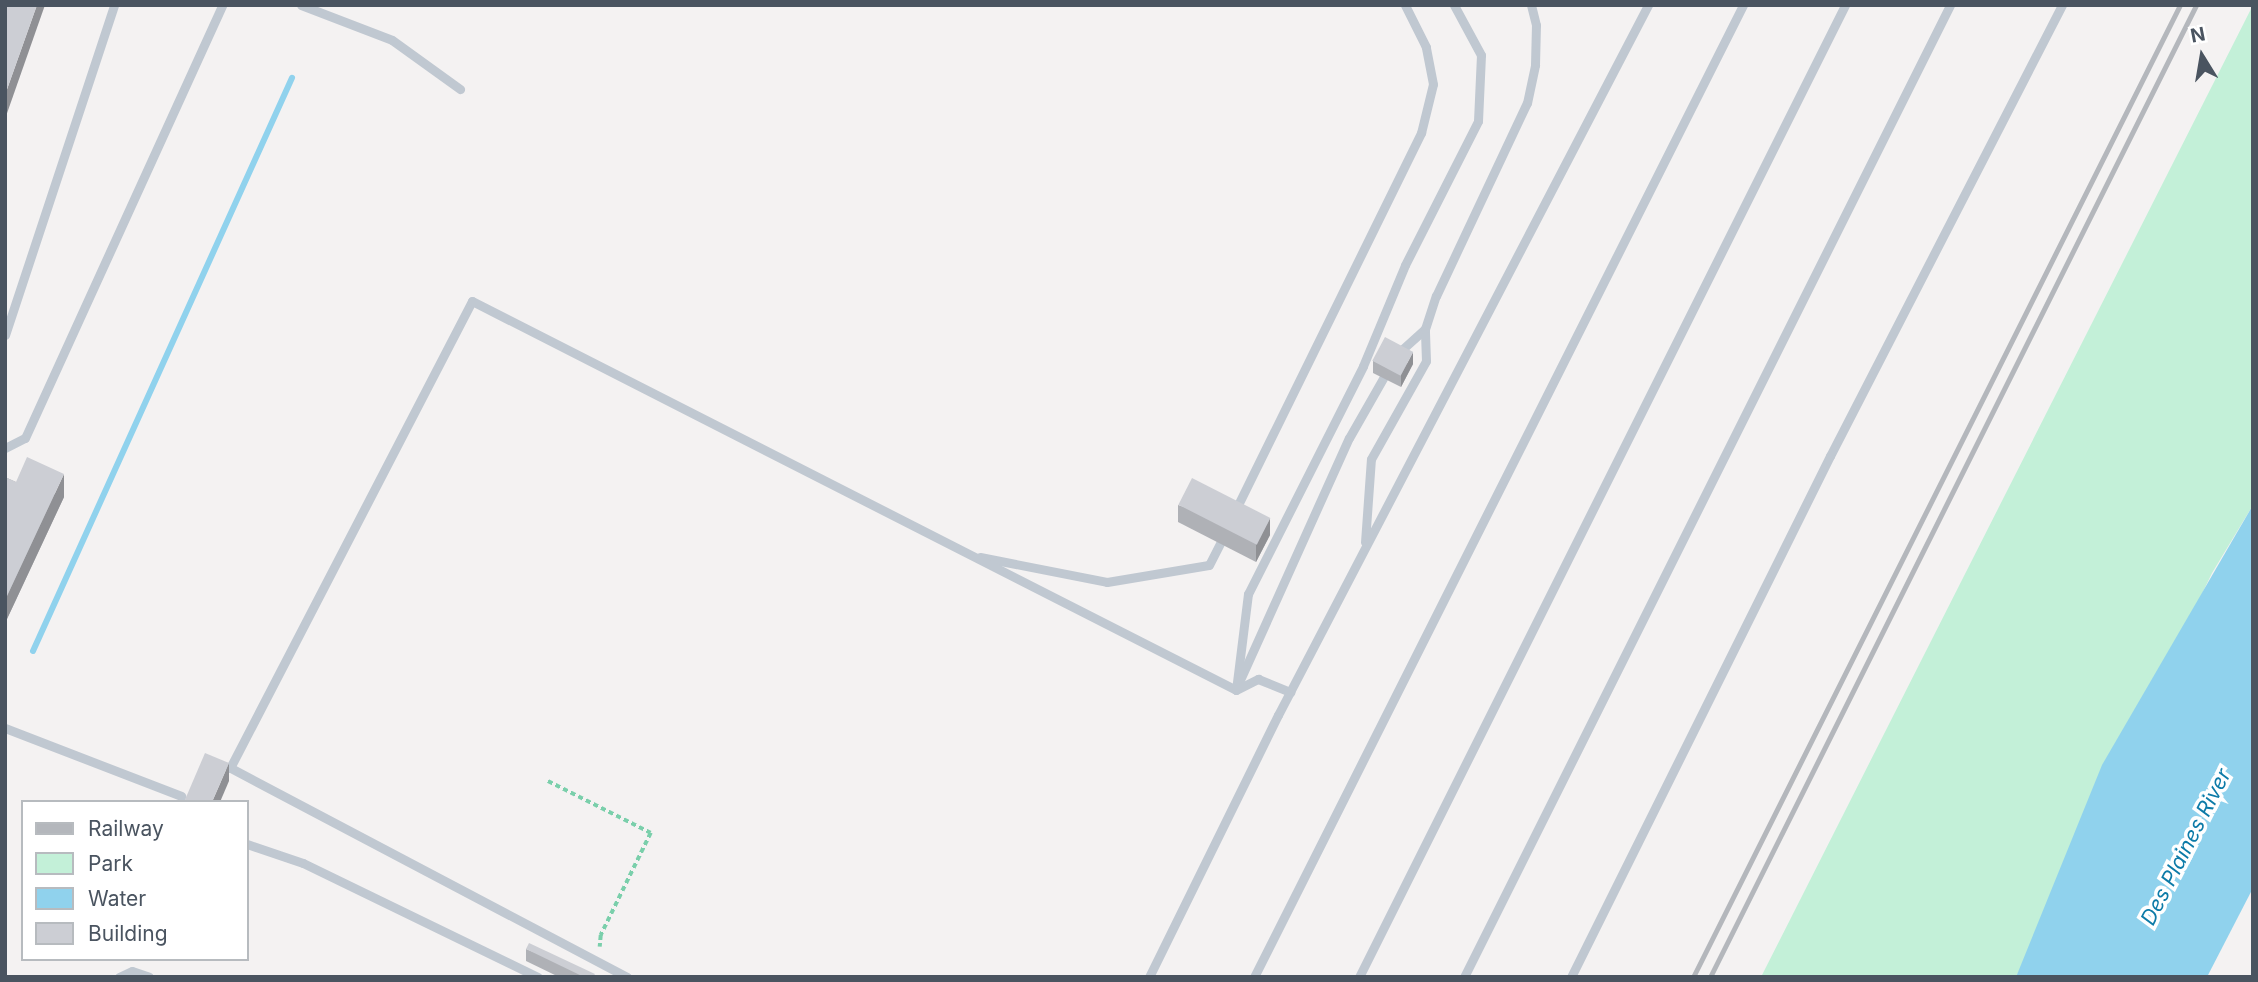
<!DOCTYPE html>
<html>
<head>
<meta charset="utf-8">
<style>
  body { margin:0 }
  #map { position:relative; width:2258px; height:982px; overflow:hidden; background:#f4f2f2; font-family:Inter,sans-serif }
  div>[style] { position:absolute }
  .green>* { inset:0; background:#c3f0d8 }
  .water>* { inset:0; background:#90d2ed }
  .stream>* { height:6px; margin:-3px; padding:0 3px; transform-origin:3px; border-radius:3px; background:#90d2ed }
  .path>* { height:3.5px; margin-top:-1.75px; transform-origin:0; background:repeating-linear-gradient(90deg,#7acfab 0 5px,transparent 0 8.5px) }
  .lane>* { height:9px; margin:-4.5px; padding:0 4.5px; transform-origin:4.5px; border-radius:4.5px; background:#c0c8d1 }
  .rail>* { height:5px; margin:-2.5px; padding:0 2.5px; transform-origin:2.5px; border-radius:2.5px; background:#b4b7bc }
  .wall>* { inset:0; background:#afb1b6 }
  .shaded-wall>* { inset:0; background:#8f9094 }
  .building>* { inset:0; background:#ccced4; transform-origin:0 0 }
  span { translate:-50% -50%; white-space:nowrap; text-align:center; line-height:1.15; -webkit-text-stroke:7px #fff; paint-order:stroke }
  .water-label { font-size:21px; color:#0d7ba8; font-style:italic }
  .frame { position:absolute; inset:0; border:7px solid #4a5460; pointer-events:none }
  .legend { position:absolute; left:21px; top:800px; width:228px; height:161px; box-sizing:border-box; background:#fff; border:2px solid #b7bbbf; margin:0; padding:9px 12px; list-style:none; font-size:21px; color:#4a5460 }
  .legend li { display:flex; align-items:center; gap:14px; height:35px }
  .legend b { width:35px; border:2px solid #b7bbbf }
  .north { position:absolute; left:2167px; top:21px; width:70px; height:70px; -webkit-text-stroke:5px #fff; paint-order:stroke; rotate:349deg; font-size:19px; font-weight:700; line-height:28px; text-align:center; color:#4a5460 }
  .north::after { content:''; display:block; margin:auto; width:24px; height:32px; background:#4a5460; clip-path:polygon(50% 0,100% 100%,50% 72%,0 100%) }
</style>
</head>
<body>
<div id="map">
  <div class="green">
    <i style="clip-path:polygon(2253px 5px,2253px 505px,2212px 573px,2016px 977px,1761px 977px)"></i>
  </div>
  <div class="water">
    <i style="clip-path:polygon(2253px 505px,2253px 888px,2207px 977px,2016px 977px,2102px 765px)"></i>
  </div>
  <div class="stream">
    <i style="left:33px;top:651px;width:629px;rotate:-65.68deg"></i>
  </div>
  <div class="path">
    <i style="left:548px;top:781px;width:115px;rotate:26.8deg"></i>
    <i style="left:651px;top:833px;width:114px;rotate:116.1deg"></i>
    <i style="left:601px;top:935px;width:12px;rotate:95deg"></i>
  </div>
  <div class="lane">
    <i style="left:301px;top:5px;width:97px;rotate:21deg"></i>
    <i style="left:392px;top:40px;width:84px;rotate:35.8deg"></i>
    <i style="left:5px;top:335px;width:348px;rotate:-71.7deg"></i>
    <i style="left:1396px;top:355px;width:39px;rotate:-42deg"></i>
    <i style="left:5px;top:448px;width:22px;rotate:-27deg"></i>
    <i style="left:25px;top:438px;width:476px;rotate:-65.5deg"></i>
    <i style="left:1234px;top:513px;width:424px;rotate:-63.8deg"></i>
    <i style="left:1421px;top:133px;width:50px;rotate:-76.2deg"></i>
    <i style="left:1433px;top:84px;width:38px;rotate:-101deg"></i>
    <i style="left:1426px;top:47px;width:47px;rotate:-116.6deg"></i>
    <i style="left:1365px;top:542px;width:83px;rotate:-85.9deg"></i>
    <i style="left:1371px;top:459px;width:112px;rotate:-60.7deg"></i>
    <i style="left:1426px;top:361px;width:32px;rotate:-92deg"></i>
    <i style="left:1425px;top:329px;width:35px;rotate:-72deg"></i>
    <i style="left:1436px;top:296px;width:213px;rotate:-64.8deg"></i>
    <i style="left:1527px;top:103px;width:39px;rotate:-78deg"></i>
    <i style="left:1535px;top:65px;width:40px;rotate:-88.6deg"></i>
    <i style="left:1536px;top:25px;width:21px;rotate:-104deg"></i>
    <i style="left:980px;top:557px;width:129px;rotate:11.1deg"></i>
    <i style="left:1107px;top:582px;width:103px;rotate:-9.5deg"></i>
    <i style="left:1209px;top:565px;width:34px;rotate:-63deg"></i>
    <i style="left:1240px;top:680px;width:265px;rotate:-65.8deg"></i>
    <i style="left:1349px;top:438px;width:81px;rotate:-60.3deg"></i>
    <i style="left:1236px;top:690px;width:97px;rotate:-82.9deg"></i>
    <i style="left:1248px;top:594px;width:255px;rotate:-63.2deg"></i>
    <i style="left:1363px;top:366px;width:109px;rotate:-67.4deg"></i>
    <i style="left:1405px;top:265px;width:161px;rotate:-63.1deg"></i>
    <i style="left:1478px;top:121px;width:66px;rotate:-87.4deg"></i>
    <i style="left:1481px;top:55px;width:57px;rotate:-118.4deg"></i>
    <i style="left:5px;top:728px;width:189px;rotate:21.1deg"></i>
    <i style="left:247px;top:844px;width:59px;rotate:18.7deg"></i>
    <i style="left:303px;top:863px;width:261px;rotate:25.9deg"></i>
    <i style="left:119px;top:977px;width:14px;rotate:-25deg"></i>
    <i style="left:132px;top:971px;width:18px;rotate:19deg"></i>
    <i style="left:627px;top:977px;width:449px;rotate:-152.2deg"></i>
    <i style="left:230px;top:768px;width:526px;rotate:-62.61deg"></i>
    <i style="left:472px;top:301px;width:857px;rotate:26.98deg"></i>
    <i style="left:1236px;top:690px;width:25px;rotate:-27deg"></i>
    <i style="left:1258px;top:679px;width:35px;rotate:22deg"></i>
    <i style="left:1149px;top:977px;width:292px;rotate:-63.8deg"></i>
    <i style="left:1278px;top:715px;width:801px;rotate:-62.47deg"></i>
    <i style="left:1254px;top:977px;width:1088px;rotate:-63.29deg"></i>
    <i style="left:1359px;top:977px;width:1087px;rotate:-63.43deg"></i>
    <i style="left:1464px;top:977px;width:1087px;rotate:-63.43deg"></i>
    <i style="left:1571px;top:977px;width:582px;rotate:-63.57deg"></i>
    <i style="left:1830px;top:456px;width:507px;rotate:-62.78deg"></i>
  </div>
  <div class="rail">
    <i style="left:1693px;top:977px;width:1087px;rotate:-63.39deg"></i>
    <i style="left:1710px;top:977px;width:1087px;rotate:-63.43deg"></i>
  </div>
  <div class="wall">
    <i style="clip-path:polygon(1373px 361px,1413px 364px,1401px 387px,1373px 373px)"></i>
    <i style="clip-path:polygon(5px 477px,16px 482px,64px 497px,7px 619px,5px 618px)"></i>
    <i style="clip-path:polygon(1178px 505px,1270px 535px,1256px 562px,1178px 522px)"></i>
    <i style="clip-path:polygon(526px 949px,595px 977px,559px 977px,526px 961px)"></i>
  </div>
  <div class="shaded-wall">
    <i style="clip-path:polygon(37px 5px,45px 5px,5px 119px,5px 95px)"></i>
    <i style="clip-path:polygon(1413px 352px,1413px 364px,1401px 387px,1401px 375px)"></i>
    <i style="clip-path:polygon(64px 474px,64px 497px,7px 619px,7px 596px)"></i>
    <i style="clip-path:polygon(1270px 518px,1270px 535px,1256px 562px,1256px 544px)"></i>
    <i style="clip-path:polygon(229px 763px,229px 781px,220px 802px,212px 802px)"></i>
  </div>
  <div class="building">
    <i style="clip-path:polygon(5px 5px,37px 5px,5px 95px)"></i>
    <i style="left:1385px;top:337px;width:32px;height:27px;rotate:28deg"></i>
    <i style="clip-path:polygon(27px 457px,64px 474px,7px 596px,5px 595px,5px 477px,16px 482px)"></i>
    <i style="left:1192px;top:478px;width:88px;height:30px;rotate:27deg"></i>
    <i style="clip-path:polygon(205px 753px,229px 763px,212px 802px,184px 802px)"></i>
    <i style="clip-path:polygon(529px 943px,595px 974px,593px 977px,584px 977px,526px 949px)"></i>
  </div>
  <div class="water-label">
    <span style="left:2186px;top:847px;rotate:-63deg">Des Plaines River</span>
  </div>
  <div class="frame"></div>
  <ul class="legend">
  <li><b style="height:9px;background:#b4b7bc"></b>Railway</li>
  <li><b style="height:19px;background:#c3f0d8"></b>Park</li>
  <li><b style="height:19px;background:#90d2ed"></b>Water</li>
  <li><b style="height:19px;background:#ccced4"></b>Building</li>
  </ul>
  <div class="north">N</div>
</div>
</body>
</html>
